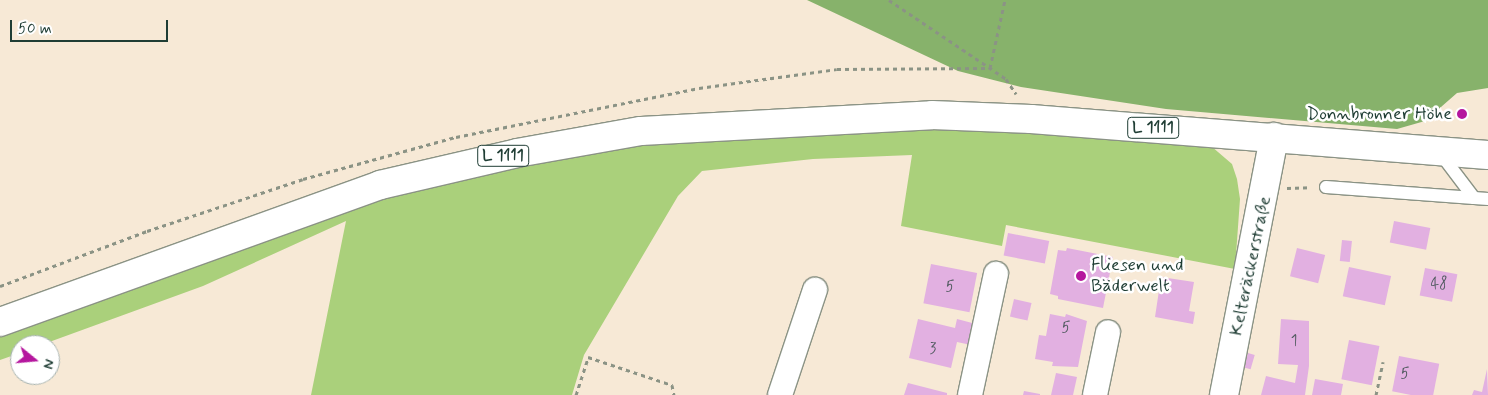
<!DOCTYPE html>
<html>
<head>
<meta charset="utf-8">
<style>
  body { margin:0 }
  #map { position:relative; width:1488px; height:395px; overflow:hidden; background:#f7e9d6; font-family:Mynerve,sans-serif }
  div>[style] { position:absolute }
  .green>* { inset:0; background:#aad07b }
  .forest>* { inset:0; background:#87b26b }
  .building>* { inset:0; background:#e2b0e1; transform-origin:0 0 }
  .path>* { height:3px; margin-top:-1.5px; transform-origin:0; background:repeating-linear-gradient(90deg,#8b9385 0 4px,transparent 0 8px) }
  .roads { filter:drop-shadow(1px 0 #8b9385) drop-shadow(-1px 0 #8b9385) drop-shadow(0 1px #8b9385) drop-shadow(0 -1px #8b9385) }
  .lane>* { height:12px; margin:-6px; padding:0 6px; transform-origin:6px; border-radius:6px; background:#fff }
  .street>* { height:24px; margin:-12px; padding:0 12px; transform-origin:12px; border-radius:12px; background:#fff }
  .secondary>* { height:28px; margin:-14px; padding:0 14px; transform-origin:14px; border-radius:14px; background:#fff }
  .primary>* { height:28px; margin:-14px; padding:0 14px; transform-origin:14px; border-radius:14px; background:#fff }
  .dots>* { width:14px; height:14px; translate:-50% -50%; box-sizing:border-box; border:2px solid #fff; border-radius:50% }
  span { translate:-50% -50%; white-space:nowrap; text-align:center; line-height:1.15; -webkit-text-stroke:5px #fff; paint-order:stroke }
  .number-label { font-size:15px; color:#505a5f }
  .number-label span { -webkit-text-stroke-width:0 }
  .shield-label span { padding:1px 4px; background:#fff; border:1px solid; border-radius:4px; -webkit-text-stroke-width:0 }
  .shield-label { font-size:16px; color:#1f3d34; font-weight:700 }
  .poi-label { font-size:18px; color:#1f3d34 }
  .right { translate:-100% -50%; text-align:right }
  .left { translate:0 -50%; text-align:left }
  .street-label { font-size:18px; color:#1f3d34 }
  .north { position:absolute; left:10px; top:335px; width:50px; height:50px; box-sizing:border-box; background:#fff; border:1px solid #a5b1ae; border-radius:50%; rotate:107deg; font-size:14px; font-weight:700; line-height:20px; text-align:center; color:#1f3d34 }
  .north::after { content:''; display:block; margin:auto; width:18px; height:22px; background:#b5179e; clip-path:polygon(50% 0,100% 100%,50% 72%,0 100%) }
  .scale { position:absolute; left:10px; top:20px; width:158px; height:22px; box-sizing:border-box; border:2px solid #1f3d34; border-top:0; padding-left:6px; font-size:15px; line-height:18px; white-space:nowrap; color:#1f3d34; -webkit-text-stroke:4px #fff; paint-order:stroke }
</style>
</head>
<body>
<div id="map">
  <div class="green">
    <i style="clip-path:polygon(898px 122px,1211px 146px,1232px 164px,1237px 179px,1240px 199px,1235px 269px,1006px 225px,1002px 246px,901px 226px,912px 155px,813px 159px,702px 171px,678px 196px,584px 355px,572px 395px,311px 395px,346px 221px,203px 286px,41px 345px,20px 345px,20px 353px,0 360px,0 332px,328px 211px,588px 149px)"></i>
  </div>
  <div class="forest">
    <i style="clip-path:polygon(807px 0,1488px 0,1488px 88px,1457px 93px,1425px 121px,1397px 129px,1166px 109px,1021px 87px,958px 71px)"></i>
  </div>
  <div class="building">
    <i style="left:1394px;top:221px;width:37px;height:22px;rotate:11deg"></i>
    <i style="left:1008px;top:233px;width:42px;height:23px;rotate:11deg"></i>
    <i style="left:1342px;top:240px;width:10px;height:21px;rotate:6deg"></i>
    <i style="clip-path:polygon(1067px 248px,1113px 257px,1103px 308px,1058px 299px,1058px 296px,1050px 294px,1058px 250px,1066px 251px)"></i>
    <i style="left:1297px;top:248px;width:29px;height:29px;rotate:14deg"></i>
    <i style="left:931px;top:264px;width:47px;height:40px;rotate:11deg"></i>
    <i style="left:1349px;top:267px;width:43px;height:30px;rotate:12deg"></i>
    <i style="left:1425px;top:268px;width:33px;height:28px;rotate:11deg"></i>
    <i style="clip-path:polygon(1161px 277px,1194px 282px,1189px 311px,1195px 312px,1193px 324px,1155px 317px)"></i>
    <i style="left:1014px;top:299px;width:18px;height:18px;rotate:13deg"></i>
    <i style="clip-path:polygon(1050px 314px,1065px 317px,1066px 314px,1087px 321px,1078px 367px,1052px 366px,1053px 362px,1035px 359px,1039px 335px,1046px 336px)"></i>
    <i style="clip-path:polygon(918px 319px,955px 328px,957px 319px,976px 324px,971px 345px,957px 342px,951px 368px,909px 358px)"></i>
    <i style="clip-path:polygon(1281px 319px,1309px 321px,1309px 366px,1305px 395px,1261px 395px,1266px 376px,1295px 383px,1298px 365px,1278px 364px)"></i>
    <i style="left:1349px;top:340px;width:31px;height:40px;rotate:11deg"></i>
    <i style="left:1248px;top:353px;width:7px;height:15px;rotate:16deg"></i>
    <i style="left:1399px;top:356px;width:41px;height:36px;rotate:11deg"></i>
    <i style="clip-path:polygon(1487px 369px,1488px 395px,1472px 395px,1474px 390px,1482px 392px)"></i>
    <i style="clip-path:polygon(1056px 373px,1077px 377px,1073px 395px,1051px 395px)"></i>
    <i style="clip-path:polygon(1315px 379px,1343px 384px,1341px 395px,1312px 395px)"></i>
    <i style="clip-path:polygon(908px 383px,947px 393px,947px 395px,904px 395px)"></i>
    <i style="clip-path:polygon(1024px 391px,1040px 394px,1040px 395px,1023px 395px)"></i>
  </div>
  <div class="path">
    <i style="left:889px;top:0;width:141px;rotate:34deg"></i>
    <i style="left:1006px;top:79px;width:18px;rotate:56deg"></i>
    <i style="left:990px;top:68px;width:70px;rotate:-77.6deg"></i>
    <i style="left:1287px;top:188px;width:24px;rotate:-2deg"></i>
    <i style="left:0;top:286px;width:157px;rotate:-20.5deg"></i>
    <i style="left:147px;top:231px;width:164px;rotate:-18.4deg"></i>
    <i style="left:303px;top:179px;width:159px;rotate:-15.4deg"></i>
    <i style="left:456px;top:137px;width:248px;rotate:-11.4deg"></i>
    <i style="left:699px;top:88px;width:139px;rotate:-7.8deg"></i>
    <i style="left:837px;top:69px;width:153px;rotate:-0.4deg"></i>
    <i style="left:576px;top:395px;width:40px;rotate:-72deg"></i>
    <i style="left:588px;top:357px;width:89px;rotate:18.4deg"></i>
    <i style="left:672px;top:385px;width:10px;rotate:79deg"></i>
    <i style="left:1376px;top:395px;width:34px;rotate:-78deg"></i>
  </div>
  <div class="roads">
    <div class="lane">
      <i style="left:1440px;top:153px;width:56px;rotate:52.9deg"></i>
      <i style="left:1474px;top:198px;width:14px;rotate:4deg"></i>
      <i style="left:1326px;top:187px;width:148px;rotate:4.3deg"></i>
    </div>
    <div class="street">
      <i style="left:780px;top:395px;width:111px;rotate:-71.6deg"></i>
      <i style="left:970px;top:395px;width:124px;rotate:-77.9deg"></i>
      <i style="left:1095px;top:395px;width:64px;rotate:-78.3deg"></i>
    </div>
    <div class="secondary">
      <i style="left:1224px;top:395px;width:263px;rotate:-79deg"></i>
    </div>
    <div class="primary">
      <i style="left:0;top:322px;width:404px;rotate:-19.8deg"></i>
      <i style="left:380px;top:185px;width:141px;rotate:-13.1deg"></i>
      <i style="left:517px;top:153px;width:126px;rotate:-10.1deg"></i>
      <i style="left:641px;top:131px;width:291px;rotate:-3.1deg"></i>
      <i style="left:932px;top:115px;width:99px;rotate:2.3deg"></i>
      <i style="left:1031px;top:119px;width:458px;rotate:4.5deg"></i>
    </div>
  </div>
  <div class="dots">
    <i style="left:1462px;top:114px;background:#b5179e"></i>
    <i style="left:1081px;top:276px;background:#b5179e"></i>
  </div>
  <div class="number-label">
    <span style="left:1439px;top:285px">48</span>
    <span style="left:950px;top:288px">5</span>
    <span style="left:1066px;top:329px">5</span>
    <span style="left:1294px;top:342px">1</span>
    <span style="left:933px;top:350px">3</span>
    <span style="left:1405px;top:375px">5</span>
  </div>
  <div class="shield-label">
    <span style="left:1153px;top:128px">L 1111</span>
    <span style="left:503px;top:156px">L 1111</span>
  </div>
  <div class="poi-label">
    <span class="right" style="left:1452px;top:114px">Donnbronner Höhe</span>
    <span class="left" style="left:1091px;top:276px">Fliesen und<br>Bäderwelt</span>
  </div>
  <div class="street-label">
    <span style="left:1251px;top:266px;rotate:-78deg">Kelteräckerstraße</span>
  </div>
  <div class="north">N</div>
  <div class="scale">50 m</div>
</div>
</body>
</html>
